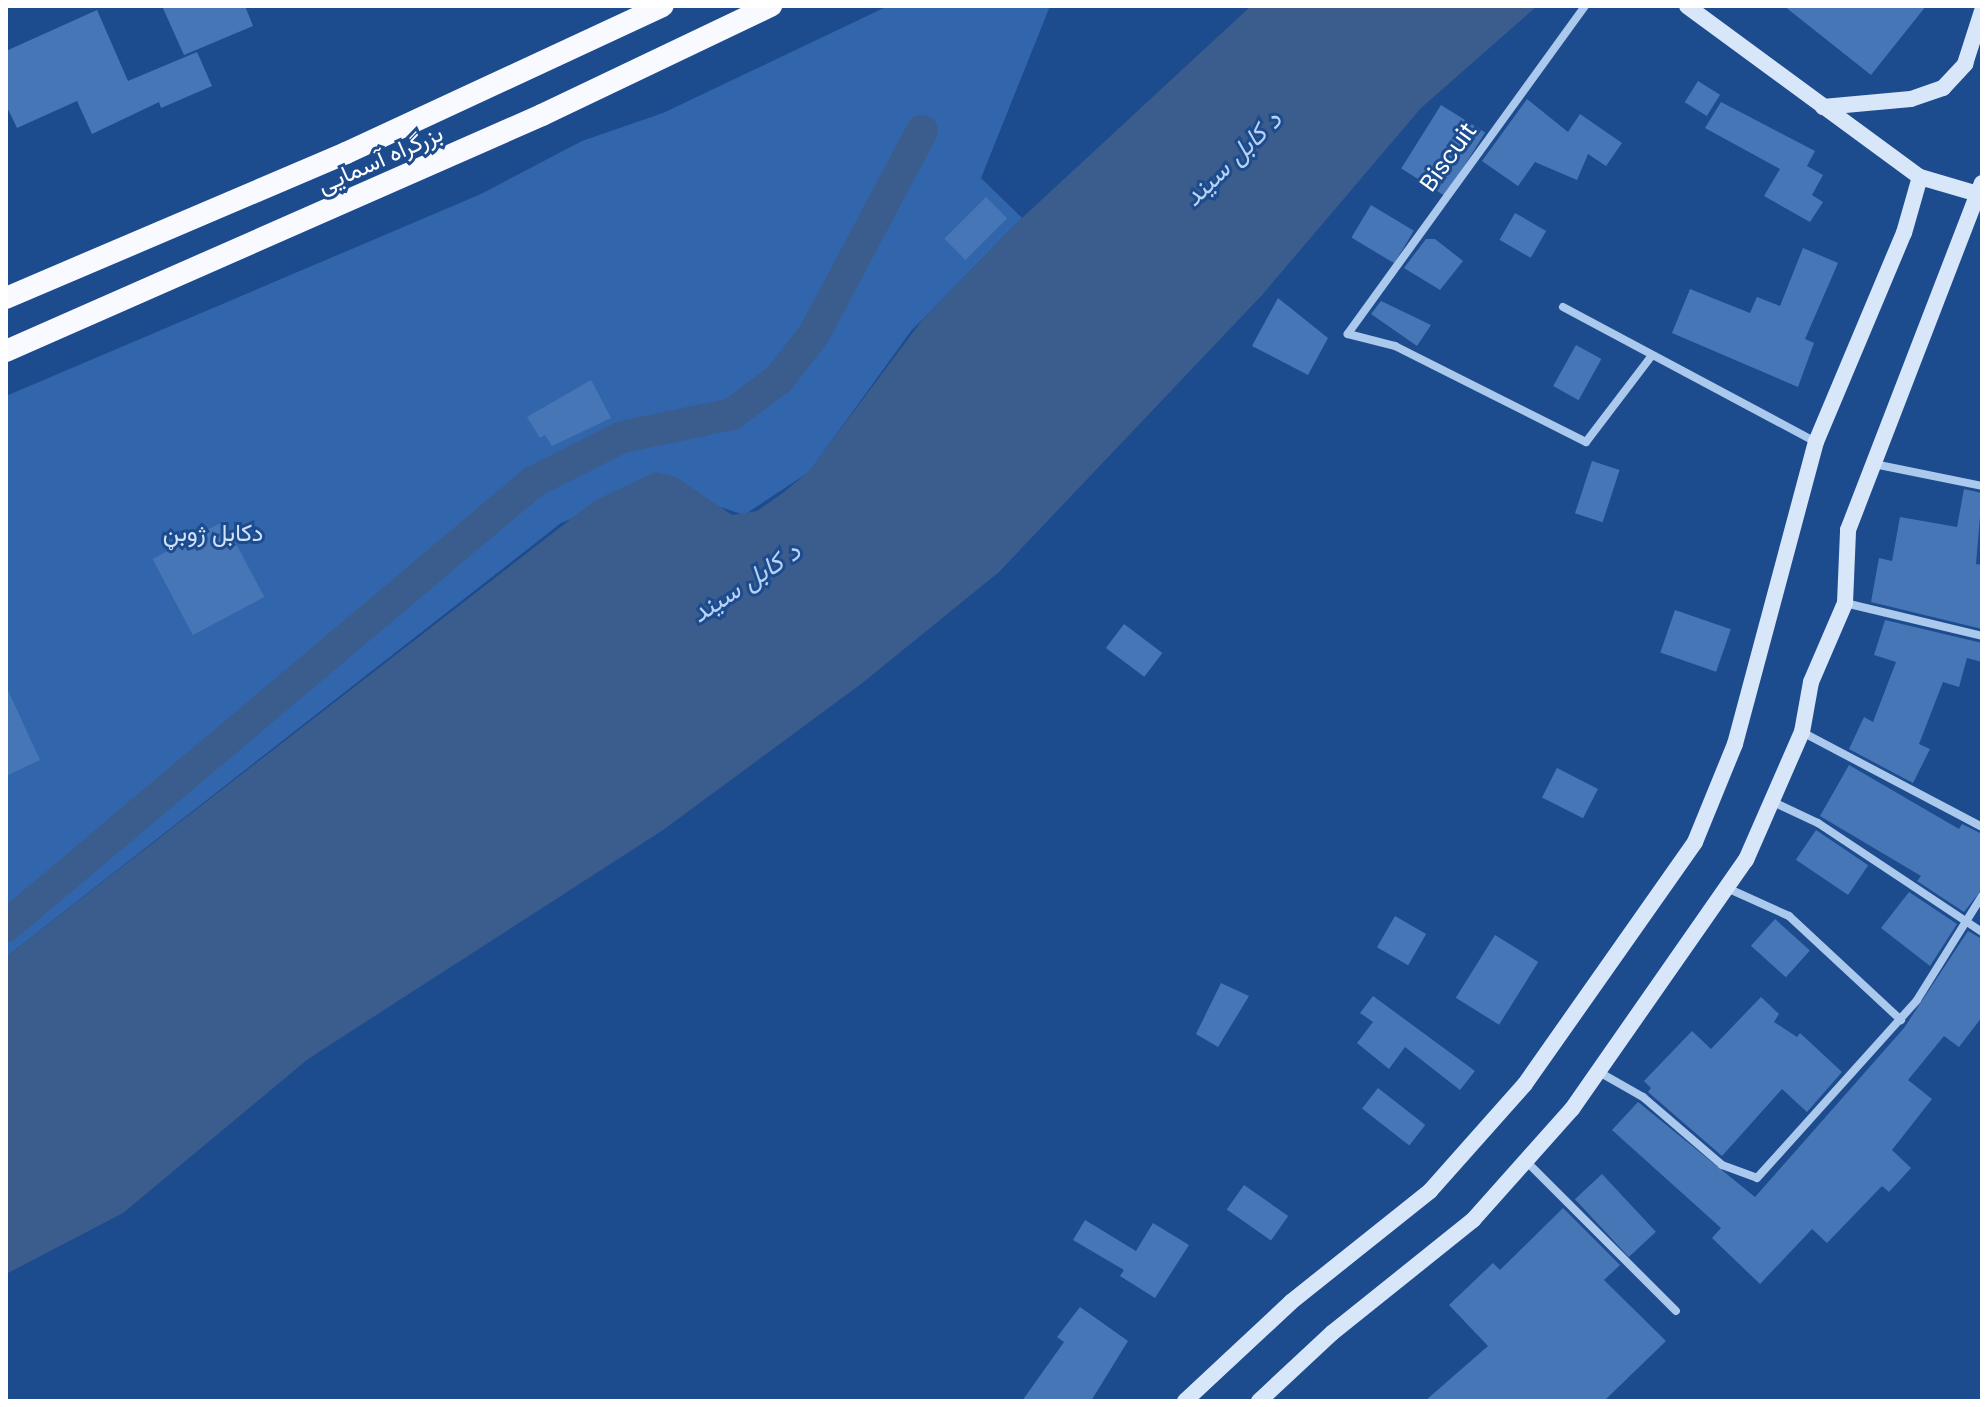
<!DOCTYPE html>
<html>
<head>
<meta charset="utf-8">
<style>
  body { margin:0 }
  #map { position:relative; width:1988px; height:1407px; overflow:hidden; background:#1d4c8e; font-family:Poppins,Vazirmatn,sans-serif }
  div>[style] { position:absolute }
  .green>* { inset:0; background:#3166ac }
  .water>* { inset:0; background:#3b5d8d }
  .canal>* { height:32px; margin:-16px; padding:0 16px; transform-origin:16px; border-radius:16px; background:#3b5d8d }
  .building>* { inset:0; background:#4676b6; transform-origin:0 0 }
  .minor>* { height:8px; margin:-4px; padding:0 4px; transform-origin:4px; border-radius:4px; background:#abc8ed }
  .secondary>* { height:16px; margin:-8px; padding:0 8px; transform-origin:8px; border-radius:8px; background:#d8e6fa }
  .trunk>* { height:22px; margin:-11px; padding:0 11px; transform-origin:11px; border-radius:11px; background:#f8faff }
  span { translate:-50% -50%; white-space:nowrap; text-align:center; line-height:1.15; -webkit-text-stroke:6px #1d4c8e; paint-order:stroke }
  .street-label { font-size:24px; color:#fff }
  .park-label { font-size:24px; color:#d1e2f9 }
  .water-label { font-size:26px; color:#b7d2f4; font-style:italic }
  .frame { position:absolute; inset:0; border:8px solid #fff; pointer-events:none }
</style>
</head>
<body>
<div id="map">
  <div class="green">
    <i style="clip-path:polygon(888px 6px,1050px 6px,981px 178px,1022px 218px,911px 331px,809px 472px,744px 515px,703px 501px,676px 477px,561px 523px,6px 957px,6px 396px,481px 194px,582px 141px,663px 113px)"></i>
  </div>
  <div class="water">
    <i style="clip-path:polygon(1251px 6px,1537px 6px,1421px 108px,1262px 295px,999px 572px,861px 684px,663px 830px,308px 1059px,123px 1213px,6px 1274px,6px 957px,594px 501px,655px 472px,676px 477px,732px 515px,757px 511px,783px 493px,809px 471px,923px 319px,1022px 218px)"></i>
  </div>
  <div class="canal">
    <i style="left:6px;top:926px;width:689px;rotate:-40.11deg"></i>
    <i style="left:533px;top:482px;width:100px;rotate:-26.8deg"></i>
    <i style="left:622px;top:437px;width:112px;rotate:-11.8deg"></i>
    <i style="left:732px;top:414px;width:59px;rotate:-36.7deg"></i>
    <i style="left:779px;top:379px;width:57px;rotate:-52.1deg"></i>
    <i style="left:814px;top:334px;width:230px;rotate:-62deg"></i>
  </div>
  <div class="building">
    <i style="clip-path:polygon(162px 6px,245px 6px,253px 26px,184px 55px)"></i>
    <i style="clip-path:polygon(1784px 6px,1926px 6px,1871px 75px)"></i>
    <i style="clip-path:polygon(97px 10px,128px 81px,197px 52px,212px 86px,161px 108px,159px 102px,92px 134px,77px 101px,17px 128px,6px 105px,6px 51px)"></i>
    <i style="left:1698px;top:81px;width:26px;height:25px;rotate:32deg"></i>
    <i style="clip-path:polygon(1527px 99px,1568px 132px,1580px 114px,1622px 143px,1606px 166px,1588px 154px,1577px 180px,1535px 162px,1518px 186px,1482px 161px)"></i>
    <i style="clip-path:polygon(1721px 102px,1815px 151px,1807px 166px,1823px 175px,1812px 195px,1823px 202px,1810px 222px,1764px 196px,1780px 169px,1705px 128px)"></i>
    <i style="left:1441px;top:105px;width:52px;height:75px;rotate:32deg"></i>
    <i style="left:986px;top:197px;width:30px;height:59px;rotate:45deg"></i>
    <i style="left:1371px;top:205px;width:50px;height:38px;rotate:31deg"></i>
    <i style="left:1515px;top:213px;width:36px;height:31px;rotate:30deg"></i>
    <i style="clip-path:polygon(1426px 239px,1435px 239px,1463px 261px,1440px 290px,1404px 268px)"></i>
    <i style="clip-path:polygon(1803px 248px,1838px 263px,1805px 339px,1814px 343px,1798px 387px,1672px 333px,1690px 289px,1750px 313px,1757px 297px,1780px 306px)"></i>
    <i style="clip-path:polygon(1278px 298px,1328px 338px,1308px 375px,1252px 346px)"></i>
    <i style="clip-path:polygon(1381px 301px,1431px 325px,1417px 346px,1371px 314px)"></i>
    <i style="left:1576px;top:345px;width:29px;height:47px;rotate:29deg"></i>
    <i style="clip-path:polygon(591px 380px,611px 418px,552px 446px,545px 435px,540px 438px,527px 417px)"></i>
    <i style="left:1592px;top:461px;width:29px;height:55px;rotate:18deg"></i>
    <i style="clip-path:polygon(1964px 489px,1982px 493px,1976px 564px,1982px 565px,1982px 629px,1871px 602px,1879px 558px,1892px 561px,1900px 517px,1957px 527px)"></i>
    <i style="left:224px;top:521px;width:86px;height:81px;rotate:62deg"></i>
    <i style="left:1675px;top:610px;width:59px;height:45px;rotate:19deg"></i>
    <i style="clip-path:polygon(1885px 620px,1982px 643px,1982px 662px,1967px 658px,1959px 687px,1943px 682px,1919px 744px,1930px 749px,1913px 783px,1849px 749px,1864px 717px,1873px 722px,1896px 662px,1874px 655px)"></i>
    <i style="left:1124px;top:624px;width:48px;height:30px;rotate:37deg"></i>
    <i style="clip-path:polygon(6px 686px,40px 760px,6px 776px)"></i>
    <i style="clip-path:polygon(1849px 765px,1959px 829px,1962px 824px,1982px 834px,1982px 889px,1964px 912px,1917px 881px,1921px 876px,1820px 816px)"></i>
    <i style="left:1557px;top:768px;width:46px;height:33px;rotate:27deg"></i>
    <i style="left:1816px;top:830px;width:63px;height:36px;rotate:34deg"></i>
    <i style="clip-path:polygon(1909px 892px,1957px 924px,1930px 966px,1881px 928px)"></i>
    <i style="left:1395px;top:916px;width:36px;height:36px;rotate:30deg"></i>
    <i style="left:1775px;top:919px;width:47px;height:36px;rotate:42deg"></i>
    <i style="clip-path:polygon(1968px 931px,1982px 939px,1982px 1017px,1959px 1047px,1944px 1036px,1908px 1080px,1932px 1099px,1892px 1150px,1911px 1168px,1889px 1192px,1882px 1186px,1827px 1243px,1812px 1229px,1760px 1284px,1712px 1238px,1721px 1228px,1612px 1130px,1638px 1102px,1755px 1197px,1904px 1028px)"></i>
    <i style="left:1495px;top:935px;width:51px;height:74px;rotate:32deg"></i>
    <i style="clip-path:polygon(1221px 983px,1249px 996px,1218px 1047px,1196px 1034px)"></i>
    <i style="clip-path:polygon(1373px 996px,1475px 1071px,1460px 1090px,1405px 1047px,1389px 1069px,1357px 1043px,1373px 1022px,1360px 1013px)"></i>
    <i style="clip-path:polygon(1761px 997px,1779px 1014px,1774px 1022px,1797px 1037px,1800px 1033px,1842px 1072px,1807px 1112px,1782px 1089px,1722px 1156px,1648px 1092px,1651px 1088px,1644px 1081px,1692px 1031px,1711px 1049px)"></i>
    <i style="left:1378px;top:1088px;width:60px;height:26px;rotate:38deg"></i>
    <i style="left:1602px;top:1174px;width:79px;height:37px;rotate:47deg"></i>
    <i style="left:1244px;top:1185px;width:54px;height:30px;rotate:35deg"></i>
    <i style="clip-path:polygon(1563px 1208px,1620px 1265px,1604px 1280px,1666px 1341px,1604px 1401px,1425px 1401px,1488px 1346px,1449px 1305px,1493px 1263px,1500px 1270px)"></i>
    <i style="clip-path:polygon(1085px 1220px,1136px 1251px,1153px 1223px,1189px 1245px,1155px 1298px,1120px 1276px,1124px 1270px,1073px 1240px)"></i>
    <i style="clip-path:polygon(1080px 1307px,1128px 1341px,1091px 1401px,1022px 1401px,1064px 1342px,1057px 1337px)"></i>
  </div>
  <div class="minor">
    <i style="left:1585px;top:6px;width:405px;rotate:125.9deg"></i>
    <i style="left:1348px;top:334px;width:49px;rotate:14.3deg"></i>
    <i style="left:1395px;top:346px;width:214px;rotate:26.7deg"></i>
    <i style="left:1586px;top:442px;width:106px;rotate:-52.7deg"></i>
    <i style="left:1563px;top:307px;width:287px;rotate:28.1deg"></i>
    <i style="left:1874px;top:464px;width:110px;rotate:11.5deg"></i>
    <i style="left:1845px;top:603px;width:141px;rotate:13.5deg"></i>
    <i style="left:1802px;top:732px;width:204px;rotate:27.8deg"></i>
    <i style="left:1771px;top:801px;width:52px;rotate:25.1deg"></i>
    <i style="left:1818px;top:823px;width:197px;rotate:33.6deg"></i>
    <i style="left:1727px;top:888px;width:68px;rotate:24.3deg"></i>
    <i style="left:1789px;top:916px;width:153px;rotate:42.9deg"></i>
    <i style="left:1599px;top:1072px;width:51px;rotate:29.6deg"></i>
    <i style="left:1643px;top:1097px;width:104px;rotate:40.7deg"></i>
    <i style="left:1722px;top:1165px;width:37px;rotate:20deg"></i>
    <i style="left:1757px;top:1178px;width:239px;rotate:-48deg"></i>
    <i style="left:1917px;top:1000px;width:123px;rotate:-58deg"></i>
    <i style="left:1526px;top:1161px;width:212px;rotate:45deg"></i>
  </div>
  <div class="secondary">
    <i style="left:1687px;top:6px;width:289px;rotate:36.3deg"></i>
    <i style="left:1920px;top:177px;width:60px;rotate:16.3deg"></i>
    <i style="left:1823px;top:107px;width:88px;rotate:-5.2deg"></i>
    <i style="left:1911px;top:99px;width:34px;rotate:-19deg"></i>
    <i style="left:1943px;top:88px;width:33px;rotate:-47deg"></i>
    <i style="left:1965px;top:64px;width:56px;rotate:-72.2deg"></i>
    <i style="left:1185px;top:1401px;width:145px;rotate:-43deg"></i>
    <i style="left:1291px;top:1302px;width:178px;rotate:-38.6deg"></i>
    <i style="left:1430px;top:1191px;width:143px;rotate:-48.4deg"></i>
    <i style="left:1525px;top:1084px;width:296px;rotate:-54.9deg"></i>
    <i style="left:1695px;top:842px;width:106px;rotate:-67.8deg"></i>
    <i style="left:1735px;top:744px;width:313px;rotate:-75deg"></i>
    <i style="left:1816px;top:442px;width:227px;rotate:-67.2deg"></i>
    <i style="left:1904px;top:233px;width:58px;rotate:-74.1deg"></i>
    <i style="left:1259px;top:1401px;width:100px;rotate:-43deg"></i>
    <i style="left:1332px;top:1333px;width:181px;rotate:-38.7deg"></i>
    <i style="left:1473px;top:1220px;width:149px;rotate:-48.3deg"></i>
    <i style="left:1572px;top:1109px;width:304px;rotate:-55.1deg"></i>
    <i style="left:1746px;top:860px;width:140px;rotate:-66.4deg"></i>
    <i style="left:1802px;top:732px;width:51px;rotate:-79.8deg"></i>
    <i style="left:1811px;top:682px;width:86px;rotate:-66.7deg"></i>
    <i style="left:1845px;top:603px;width:73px;rotate:-87.6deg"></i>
    <i style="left:1848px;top:530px;width:372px;rotate:-68.9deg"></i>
  </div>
  <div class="trunk">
    <i style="left:6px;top:298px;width:370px;rotate:-23.1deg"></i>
    <i style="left:346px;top:153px;width:349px;rotate:-24.9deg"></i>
    <i style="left:6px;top:351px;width:586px;rotate:-23.76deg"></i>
    <i style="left:542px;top:115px;width:254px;rotate:-25.5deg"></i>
  </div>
  <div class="street-label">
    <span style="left:1448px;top:157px;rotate:-54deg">Biscuit</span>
    <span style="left:380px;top:159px;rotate:-24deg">بزرگراه آسمایی</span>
  </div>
  <div class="park-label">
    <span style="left:213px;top:533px">دکابل ژوبڼ</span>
  </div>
  <div class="water-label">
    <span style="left:1233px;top:159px;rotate:-44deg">د کابل سيند</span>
    <span style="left:746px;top:583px;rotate:-33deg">د کابل سيند</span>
  </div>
  <div class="frame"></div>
</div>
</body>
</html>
